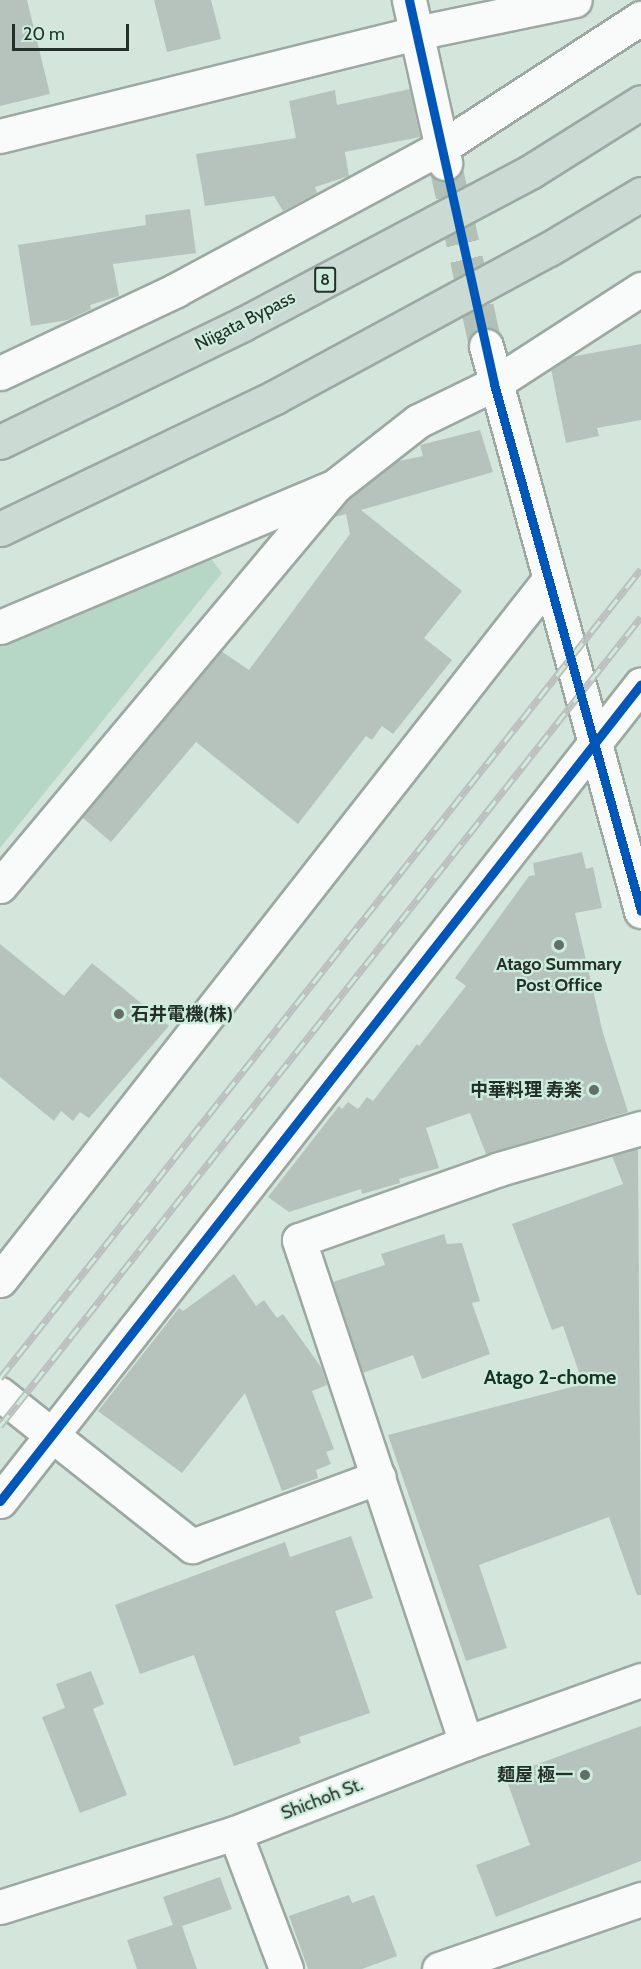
<!DOCTYPE html>
<html>
<head>
<meta charset="utf-8">
<style>
  body { margin:0 }
  #map { position:relative; width:641px; height:1969px; overflow:hidden; background:#d4e5dc; font-family:Cabin,"Noto Sans JP",sans-serif }
  div>[style] { position:absolute }
  .green>* { inset:0; background:#b7d7c6 }
  .building>* { inset:0; background:#b6c3bd }
  .minor-tunnel>* { height:33px; margin-top:-16.5px; transform-origin:0; background:repeating-linear-gradient(90deg,#b1c1b8 0 33px,transparent 0 49px) }
  .roads { filter:drop-shadow(2px 0 #9ca9a2) drop-shadow(-2px 0 #9ca9a2) drop-shadow(0 2px #9ca9a2) drop-shadow(0 -2px #9ca9a2) }
  .minor>* { height:33px; margin:-16.5px; padding:0 16.5px; transform-origin:16.5px; border-radius:16.5px; background:#f9fbfa }
  .tertiary>* { height:33px; margin:-16.5px; padding:0 16.5px; transform-origin:16.5px; border-radius:16.5px; background:#f9fbfa }
  .trunk>* { height:33px; margin:-16.5px; padding:0 16.5px; transform-origin:16.5px; border-radius:16.5px; background:#ccdad4 }
  .rail>* { height:7px; margin-top:-3.5px; transform-origin:0; background:repeating-linear-gradient(90deg,#cdecdb 0 14px,#bbc0be 0 28px); box-sizing:border-box; border-block:2px solid #bbc0be }
  .cycleway>* { height:9px; margin:-4.5px; padding:0 4.5px; transform-origin:4.5px; border-radius:4.5px; background:#0057b8 }
  .dots>* { width:16px; height:16px; translate:-50% -50%; box-sizing:border-box; border:3px solid #cdecdb; border-radius:50% }
  span { translate:-50% -50%; white-space:nowrap; text-align:center; line-height:1.15; -webkit-text-stroke:4.5px #cdecdb; paint-order:stroke }
  .shield-label span { padding:2px 4px; background:#cdecdb; border:2px solid; border-radius:4px; -webkit-text-stroke-width:0 }
  .shield-label { font-size:16px; color:#232f29; font-weight:700 }
  .street-label { font-size:18px; color:#232f29 }
  .poi-label { font-size:18px; color:#232f29; font-weight:700 }
  .left { translate:0 -50%; text-align:left }
  .right { translate:-100% -50%; text-align:right }
  .neighbourhood-label { font-size:20px; color:#173125; font-weight:700 }
  .scale { position:absolute; left:12px; top:24px; width:117px; height:27px; box-sizing:border-box; border:3px solid #232f29; border-top:0; padding-left:8px; font-size:18px; line-height:21px; white-space:nowrap; color:#232f29; -webkit-text-stroke:4px #cdecdb; paint-order:stroke }
</style>
</head>
<body>
<div id="map">
  <div class="green">
    <i style="clip-path:polygon(210px 557px,222px 573px,0 848px,0 637px)"></i>
  </div>
  <div class="building">
    <i style="clip-path:polygon(0 0,27px 0,50px 94px,0 106px)"></i>
    <i style="clip-path:polygon(154px 0,211px 0,221px 39px,167px 52px)"></i>
    <i style="clip-path:polygon(410px 89px,420px 137px,345px 152px,349px 176px,315px 187px,317px 193px,283px 211px,274px 196px,205px 206px,196px 154px,296px 138px,289px 101px,335px 90px,337px 105px)"></i>
    <i style="clip-path:polygon(190px 209px,196px 253px,113px 264px,119px 296px,90px 305px,91px 309px,68px 320px,31px 326px,18px 245px,146px 225px,145px 215px)"></i>
    <i style="clip-path:polygon(641px 344px,641px 420px,597px 428px,599px 436px,566px 443px,551px 369px,570px 357px)"></i>
    <i style="clip-path:polygon(480px 430px,493px 472px,361px 510px,462px 591px,424px 638px,452px 660px,393px 734px,382px 726px,372px 740px,366px 736px,298px 824px,196px 742px,111px 842px,82px 817px,221px 651px,249px 670px,350px 534px,346px 514px,332px 518px,348px 500px,398px 461px,423px 456px,420px 445px)"></i>
    <i style="clip-path:polygon(582px 852px,586px 869px,593px 867px,602px 908px,575px 913px,603px 1033px,628px 1112px,486px 1154px,470px 1113px,426px 1128px,439px 1168px,399px 1179px,400px 1183px,362px 1194px,361px 1189px,289px 1212px,268px 1197px,339px 1106px,342px 1109px,348px 1102px,358px 1109px,367px 1097px,373px 1101px,417px 1044px,419px 1046px,466px 986px,455px 978px,529px 876px,535px 875px,533px 863px)"></i>
    <i style="clip-path:polygon(0 944px,64px 996px,92px 963px,169px 1026px,89px 1118px,80px 1112px,73px 1121px,61px 1111px,54px 1121px,0 1077px)"></i>
    <i style="clip-path:polygon(638px 1148px,641px 1595px,637px 1595px,609px 1517px,479px 1565px,507px 1648px,466px 1661px,388px 1435px,583px 1384px,563px 1326px,552px 1330px,512px 1224px,623px 1184px,612px 1156px)"></i>
    <i style="clip-path:polygon(444px 1234px,447px 1244px,462px 1243px,480px 1301px,472px 1303px,490px 1354px,422px 1379px,413px 1355px,363px 1373px,333px 1282px,385px 1265px,381px 1254px)"></i>
    <i style="clip-path:polygon(234px 1274px,256px 1306px,264px 1300px,277px 1318px,283px 1314px,321px 1367px,327px 1385px,312px 1391px,334px 1449px,326px 1452px,331px 1464px,316px 1470px,318px 1478px,282px 1491px,245px 1393px,182px 1473px,98px 1411px,179px 1308px,183px 1311px)"></i>
    <i style="clip-path:polygon(351px 1536px,373px 1598px,335px 1611px,370px 1713px,299px 1737px,301px 1743px,234px 1766px,194px 1655px,140px 1674px,115px 1605px,285px 1542px,290px 1557px)"></i>
    <i style="clip-path:polygon(91px 1671px,104px 1704px,93px 1709px,127px 1795px,80px 1813px,42px 1717px,65px 1708px,56px 1684px)"></i>
    <i style="clip-path:polygon(641px 1726px,641px 1861px,496px 1917px,476px 1865px,530px 1845px,505px 1776px)"></i>
    <i style="clip-path:polygon(220px 1877px,232px 1909px,182px 1926px,197px 1969px,137px 1969px,127px 1940px,173px 1925px,163px 1897px)"></i>
    <i style="clip-path:polygon(349px 1895px,352px 1903px,374px 1895px,397px 1956px,362px 1969px,308px 1969px,289px 1916px)"></i>
  </div>
  <div class="minor-tunnel">
    <i style="left:445px;top:163px;width:188px;rotate:77.4deg"></i>
  </div>
  <div class="roads">
    <div class="minor">
      <i style="left:409px;top:0;width:167px;rotate:77.5deg"></i>
      <i style="left:0;top:136px;width:429px;rotate:-13.9deg"></i>
      <i style="left:416px;top:33px;width:162px;rotate:-11.7deg"></i>
      <i style="left:486px;top:346px;width:586px;rotate:74.66deg"></i>
      <i style="left:0;top:373px;width:195px;rotate:-25.2deg"></i>
      <i style="left:176px;top:290px;width:302px;rotate:-28.3deg"></i>
      <i style="left:442px;top:147px;width:237px;rotate:-33deg"></i>
      <i style="left:0;top:627px;width:358px;rotate:-22.8deg"></i>
      <i style="left:0;top:886px;width:522px;rotate:-50.05deg"></i>
      <i style="left:335px;top:486px;width:105px;rotate:-38.1deg"></i>
      <i style="left:418px;top:421px;width:85px;rotate:-26deg"></i>
      <i style="left:494px;top:384px;width:175px;rotate:-32.9deg"></i>
      <i style="left:0;top:1280px;width:888px;rotate:-51.9deg"></i>
      <i style="left:0;top:1394px;width:245px;rotate:38.4deg"></i>
      <i style="left:192px;top:1546px;width:199px;rotate:-20.3deg"></i>
      <i style="left:0;top:1501px;width:1038px;rotate:-51.88deg"></i>
      <i style="left:466px;top:1743px;width:530px;rotate:-108.37deg"></i>
      <i style="left:299px;top:1240px;width:212px;rotate:-19.5deg"></i>
      <i style="left:499px;top:1169px;width:148px;rotate:-16.1deg"></i>
      <i style="left:235px;top:1833px;width:145px;rotate:69.4deg"></i>
      <i style="left:439px;top:1969px;width:214px;rotate:-19.1deg"></i>
    </div>
    <div class="tertiary">
      <i style="left:0;top:1907px;width:246px;rotate:-17.5deg"></i>
      <i style="left:235px;top:1833px;width:248px;rotate:-21.3deg"></i>
      <i style="left:466px;top:1743px;width:186px;rotate:-19.8deg"></i>
    </div>
    <div class="trunk">
      <i style="left:0;top:442px;width:270px;rotate:-25.9deg"></i>
      <i style="left:243px;top:324px;width:325px;rotate:-27.9deg"></i>
      <i style="left:530px;top:172px;width:131px;rotate:-32.2deg"></i>
      <i style="left:0;top:529px;width:305px;rotate:-25.6deg"></i>
      <i style="left:275px;top:397px;width:311px;rotate:-28.4deg"></i>
      <i style="left:549px;top:249px;width:107px;rotate:-30.9deg"></i>
    </div>
  </div>
  <div class="rail">
    <i style="left:0;top:1378px;width:1032px;rotate:-51.61deg"></i>
    <i style="left:0;top:1426px;width:1032px;rotate:-51.61deg"></i>
  </div>
  <div class="cycleway">
    <i style="left:409px;top:0;width:393px;rotate:77.5deg"></i>
    <i style="left:494px;top:384px;width:547px;rotate:74.41deg"></i>
    <i style="left:0;top:1501px;width:1038px;rotate:-51.88deg"></i>
  </div>
  <div class="dots">
    <i style="left:559px;top:945px;background:#616f68"></i>
    <i style="left:119px;top:1014px;background:#616f68"></i>
    <i style="left:594px;top:1090px;background:#616f68"></i>
    <i style="left:585px;top:1775px;background:#616f68"></i>
  </div>
  <div class="shield-label">
    <span style="left:325px;top:280px">8</span>
  </div>
  <div class="street-label">
    <span style="left:245px;top:321px;rotate:-27deg">Niigata Bypass</span>
    <span style="left:322px;top:1799px;rotate:-21deg">Shichoh St.</span>
  </div>
  <div class="poi-label">
    <span style="left:559px;top:975px">Atago Summary<br>Post Office</span>
    <span class="left" style="left:131px;top:1014px">石井電機(株)</span>
    <span class="right" style="left:582px;top:1090px">中華料理 寿楽</span>
    <span class="right" style="left:573px;top:1775px">麺屋 極一</span>
  </div>
  <div class="neighbourhood-label">
    <span style="left:550px;top:1377px">Atago 2-chome</span>
  </div>
  <div class="scale">20 m</div>
</div>
</body>
</html>
